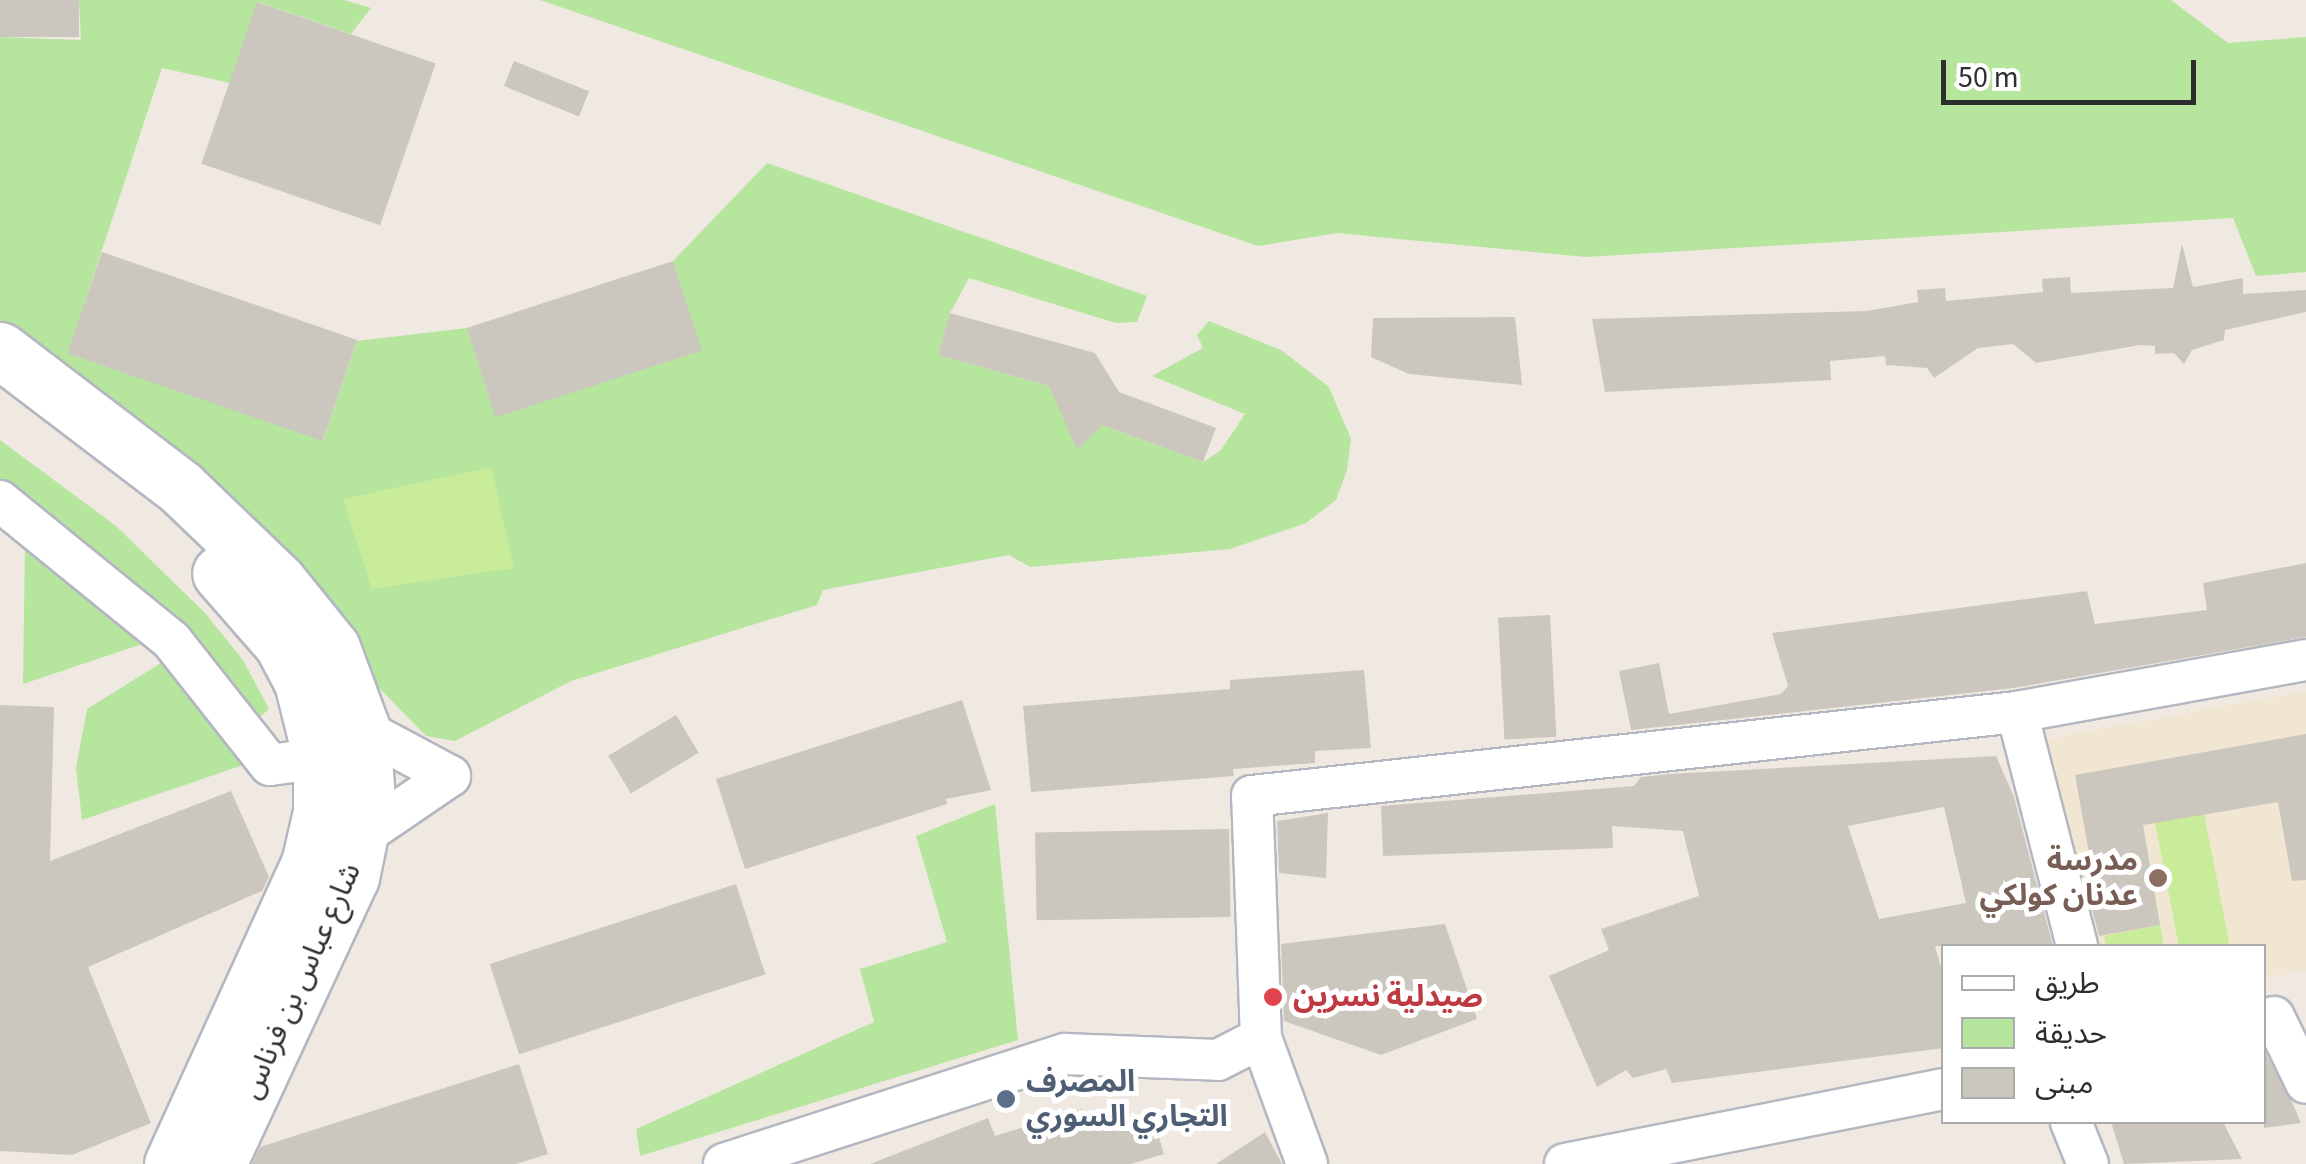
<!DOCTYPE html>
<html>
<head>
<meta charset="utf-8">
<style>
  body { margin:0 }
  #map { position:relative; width:2306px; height:1164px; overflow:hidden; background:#efe9e1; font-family:"Source Sans 3","Noto Sans Arabic",sans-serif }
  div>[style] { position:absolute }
  .education>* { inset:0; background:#f0e6d1 }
  .green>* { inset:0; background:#b6e59e }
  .pitch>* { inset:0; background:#c9ec9a; transform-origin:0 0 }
  .building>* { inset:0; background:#cbc7bf; transform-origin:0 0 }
  .roads { filter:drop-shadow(2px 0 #b4b7c1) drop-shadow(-2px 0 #b4b7c1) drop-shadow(0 2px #b4b7c1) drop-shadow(0 -2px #b4b7c1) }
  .minor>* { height:40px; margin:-20px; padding:0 20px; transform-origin:20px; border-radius:20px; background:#fff }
  .secondary>* { height:55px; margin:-27.5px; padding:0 27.5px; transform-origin:27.5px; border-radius:27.5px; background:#fff }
  .dots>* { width:28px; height:28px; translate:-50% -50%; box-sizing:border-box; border:5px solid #fff; border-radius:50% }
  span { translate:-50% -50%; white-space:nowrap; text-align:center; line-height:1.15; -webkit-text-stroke:10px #fff; paint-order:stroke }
  .education-label { font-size:30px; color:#785e54; font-weight:700 }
  .right { translate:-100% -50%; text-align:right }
  .street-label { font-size:30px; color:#2e2e2e }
  .health-label { font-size:30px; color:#be3a42; font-weight:700 }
  .left { translate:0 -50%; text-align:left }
  .service-label { font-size:30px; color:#4e5e75; font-weight:700 }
  .legend { position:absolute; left:1941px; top:944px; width:325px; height:180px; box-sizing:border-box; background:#fff; border:2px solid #ababab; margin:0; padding:12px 18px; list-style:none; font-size:30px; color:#2e2e2e }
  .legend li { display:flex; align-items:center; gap:20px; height:50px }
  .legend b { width:50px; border:2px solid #ababab }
  .scale { position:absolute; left:1941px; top:60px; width:255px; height:45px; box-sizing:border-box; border:5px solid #2e2e2e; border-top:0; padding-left:12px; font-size:30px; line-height:35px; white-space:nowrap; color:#2e2e2e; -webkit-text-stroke:8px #fff; paint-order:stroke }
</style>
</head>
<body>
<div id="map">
  <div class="education">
    <i style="clip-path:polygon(2306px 691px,2306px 970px,2264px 978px,2264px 946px,2086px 946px,2047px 739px)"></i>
  </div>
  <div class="green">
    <i style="clip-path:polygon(79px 0,344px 0,371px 8px,351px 34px,258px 2px,230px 83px,162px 68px,68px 353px,323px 440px,357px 341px,467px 328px,496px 416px,701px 350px,673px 261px,767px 163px,1147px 296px,1137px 322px,1116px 323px,969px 278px,950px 313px,939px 355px,1049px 386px,1102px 425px,1203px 462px,1221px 450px,1245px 414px,1152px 376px,1203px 348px,1197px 335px,1209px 321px,1281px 350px,1329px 387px,1351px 439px,1347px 470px,1336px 500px,1306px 523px,1230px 549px,1030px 567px,1009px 555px,823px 590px,817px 605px,571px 681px,455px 741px,426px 736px,83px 384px,0 322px,0 37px,81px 40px)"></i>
    <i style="clip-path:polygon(540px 0,2171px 0,2228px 43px,2306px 37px,2306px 272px,2256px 276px,2233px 218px,1585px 257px,1337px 233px,1258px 246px)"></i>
    <i style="clip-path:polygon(0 440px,116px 526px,205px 613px,243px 660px,269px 709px,252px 724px,0 486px)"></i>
    <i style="clip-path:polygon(25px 544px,160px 638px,23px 684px)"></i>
    <i style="clip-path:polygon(161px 663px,192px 673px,249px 763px,82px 820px,76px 768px,87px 709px)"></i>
    <i style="clip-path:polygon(995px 804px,1018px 1040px,640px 1156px,636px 1129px,874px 1022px,860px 969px,947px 942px,916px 836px)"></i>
  </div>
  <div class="pitch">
    <i style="clip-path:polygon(491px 467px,514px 568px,372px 589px,343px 499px)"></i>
    <i style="left:2204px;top:813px;width:135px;height:50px;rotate:79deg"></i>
    <i style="clip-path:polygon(2160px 925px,2164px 946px,2106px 946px,2104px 936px)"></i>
  </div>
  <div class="building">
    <i style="left:0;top:0;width:79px;height:37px"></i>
    <i style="left:257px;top:2px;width:189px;height:171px;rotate:19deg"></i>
    <i style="left:514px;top:61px;width:81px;height:27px;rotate:22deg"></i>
    <i style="clip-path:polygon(2182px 244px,2193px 287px,2243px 278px,2243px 294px,2306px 290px,2306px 312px,2225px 330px,2224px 340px,2192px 350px,2184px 364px,2174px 353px,2155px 354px,2155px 346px,2140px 345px,2036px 363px,2013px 344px,1978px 348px,1934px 378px,1927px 368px,1886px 365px,1885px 356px,1830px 361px,1831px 380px,1605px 392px,1592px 319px,1867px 311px,1918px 302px,1917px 290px,1945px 288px,1946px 301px,2043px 292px,2042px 279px,2070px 277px,2071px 293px,2173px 288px)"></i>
    <i style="left:102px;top:252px;width:270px;height:107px;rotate:19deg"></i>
    <i style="left:673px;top:261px;width:94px;height:217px;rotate:72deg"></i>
    <i style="clip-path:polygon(950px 313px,1095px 353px,1119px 392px,1216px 428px,1203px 462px,1102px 425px,1077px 450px,1049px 386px,938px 355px)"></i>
    <i style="clip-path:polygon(1515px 317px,1522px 385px,1409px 374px,1371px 357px,1373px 318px)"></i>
    <i style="clip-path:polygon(2306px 563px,2306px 637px,2014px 688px,1631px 730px,1619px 671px,1659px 663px,1669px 714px,1781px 694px,1788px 686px,1772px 633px,2087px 591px,2095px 624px,2207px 610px,2203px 583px)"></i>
    <i style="left:1550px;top:615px;width:122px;height:52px;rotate:87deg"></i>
    <i style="clip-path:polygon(1364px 670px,1371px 748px,1315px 751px,1315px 763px,1233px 769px,1234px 776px,1031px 792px,1023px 706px,1230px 689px,1230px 680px)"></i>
    <i style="clip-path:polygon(962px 700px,991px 790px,946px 799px,947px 804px,745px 869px,716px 779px)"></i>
    <i style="clip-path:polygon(0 705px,54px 707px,50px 861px,231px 791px,269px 877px,262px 891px,88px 967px,151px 1123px,72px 1155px,0 1151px)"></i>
    <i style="left:676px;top:715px;width:44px;height:79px;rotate:59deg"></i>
    <i style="clip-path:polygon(2306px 734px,2306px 880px,2292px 881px,2278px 802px,2143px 825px,2160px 925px,2099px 936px,2085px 883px,2094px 881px,2075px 775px)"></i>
    <i style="clip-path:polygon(evenodd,1996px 756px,2014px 797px,2053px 946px,1935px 946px,1944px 979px,1944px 1048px,1672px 1083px,1666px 1069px,1633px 1078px,1626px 1070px,1597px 1087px,1549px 976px,1609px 950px,1601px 929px,1699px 896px,1683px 831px,1612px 826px,1613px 848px,1383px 856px,1381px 806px,1634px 786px,1641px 777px,1670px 774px,1996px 756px,1944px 807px,1966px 903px,1879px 919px,1848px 826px,1944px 807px)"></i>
    <i style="clip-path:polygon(1328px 813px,1326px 878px,1279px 873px,1277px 821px)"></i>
    <i style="left:1229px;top:829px;width:88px;height:194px;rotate:89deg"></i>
    <i style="left:736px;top:884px;width:95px;height:259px;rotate:72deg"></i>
    <i style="clip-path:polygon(1445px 924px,1477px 1019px,1381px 1055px,1284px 1021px,1281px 944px)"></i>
    <i style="clip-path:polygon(2264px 1050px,2292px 1102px,2301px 1123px,2264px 1128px)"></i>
    <i style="clip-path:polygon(519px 1064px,548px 1154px,516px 1164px,252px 1164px,260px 1147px)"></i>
    <i style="clip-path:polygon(1082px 1109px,1086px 1121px,1098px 1118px,1106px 1129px,1154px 1120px,1164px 1154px,1131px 1164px,870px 1164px,988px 1118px,995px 1136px)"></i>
    <i style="clip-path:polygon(2111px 1122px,2223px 1122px,2242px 1159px,2124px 1164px)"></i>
    <i style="clip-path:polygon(1265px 1132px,1282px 1164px,1216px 1164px)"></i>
  </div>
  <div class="roads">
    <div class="minor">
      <i style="left:0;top:501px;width:222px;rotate:39.1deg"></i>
      <i style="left:172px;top:641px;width:158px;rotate:51.7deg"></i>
      <i style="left:270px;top:765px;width:51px;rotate:-7.8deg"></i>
      <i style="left:2017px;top:712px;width:242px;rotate:75.6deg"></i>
      <i style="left:341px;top:728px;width:21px;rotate:3deg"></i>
      <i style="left:362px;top:729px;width:100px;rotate:28.1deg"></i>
      <i style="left:450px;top:776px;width:107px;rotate:145.7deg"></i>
      <i style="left:362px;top:836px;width:19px;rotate:171deg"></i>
      <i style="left:2274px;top:1017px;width:73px;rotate:64.1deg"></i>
      <i style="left:1261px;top:1038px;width:134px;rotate:69.9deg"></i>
      <i style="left:2071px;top:1122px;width:45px;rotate:68deg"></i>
      <i style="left:724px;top:1164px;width:358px;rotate:-17.9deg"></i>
      <i style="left:1065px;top:1054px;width:153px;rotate:2.2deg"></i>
      <i style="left:1218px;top:1060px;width:48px;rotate:-27.1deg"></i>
      <i style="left:1261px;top:1038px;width:242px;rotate:-92.1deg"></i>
      <i style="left:1252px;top:796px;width:770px;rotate:-6.27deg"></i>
      <i style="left:2017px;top:712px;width:294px;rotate:-10.2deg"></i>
      <i style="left:1565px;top:1164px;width:386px;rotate:-11.2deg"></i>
    </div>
    <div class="secondary">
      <i style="left:0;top:350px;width:228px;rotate:37.3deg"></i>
      <i style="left:181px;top:488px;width:134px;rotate:43.8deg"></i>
      <i style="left:278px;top:581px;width:86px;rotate:51.1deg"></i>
      <i style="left:332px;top:648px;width:86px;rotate:69.7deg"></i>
      <i style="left:362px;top:729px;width:71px;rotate:86deg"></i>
      <i style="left:367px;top:800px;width:79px;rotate:101.7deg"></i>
      <i style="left:351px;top:877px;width:316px;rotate:114.9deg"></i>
      <i style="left:172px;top:1164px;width:330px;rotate:-65.5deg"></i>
      <i style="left:309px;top:864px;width:53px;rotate:-77deg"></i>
      <i style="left:321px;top:812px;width:54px;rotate:-90deg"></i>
      <i style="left:321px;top:758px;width:78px;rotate:-104deg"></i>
      <i style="left:302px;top:682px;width:43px;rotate:-117.8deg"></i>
      <i style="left:282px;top:644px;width:94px;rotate:-131.1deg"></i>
    </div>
  </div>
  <div class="dots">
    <i style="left:2158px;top:878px;background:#8d6e63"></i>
    <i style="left:1273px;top:997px;background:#e0444e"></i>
    <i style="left:1006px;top:1099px;background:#5c6f8a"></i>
  </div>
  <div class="education-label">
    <span class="right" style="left:2138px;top:878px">مدرسة<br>عدنان كولكي</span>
  </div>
  <div class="street-label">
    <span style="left:301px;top:981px;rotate:-66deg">شارع عباس بن فرناس</span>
  </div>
  <div class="health-label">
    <span class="left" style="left:1293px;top:997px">صيدلية نسرين</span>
  </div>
  <div class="service-label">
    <span class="left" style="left:1026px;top:1099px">المصرف<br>التجاري السوري</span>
  </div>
  <ul class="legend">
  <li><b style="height:12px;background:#fff"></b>طريق</li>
  <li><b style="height:28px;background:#b6e59e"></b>حديقة</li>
  <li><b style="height:28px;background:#cbc7bf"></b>مبنى</li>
  </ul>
  <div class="scale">50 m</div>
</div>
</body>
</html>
